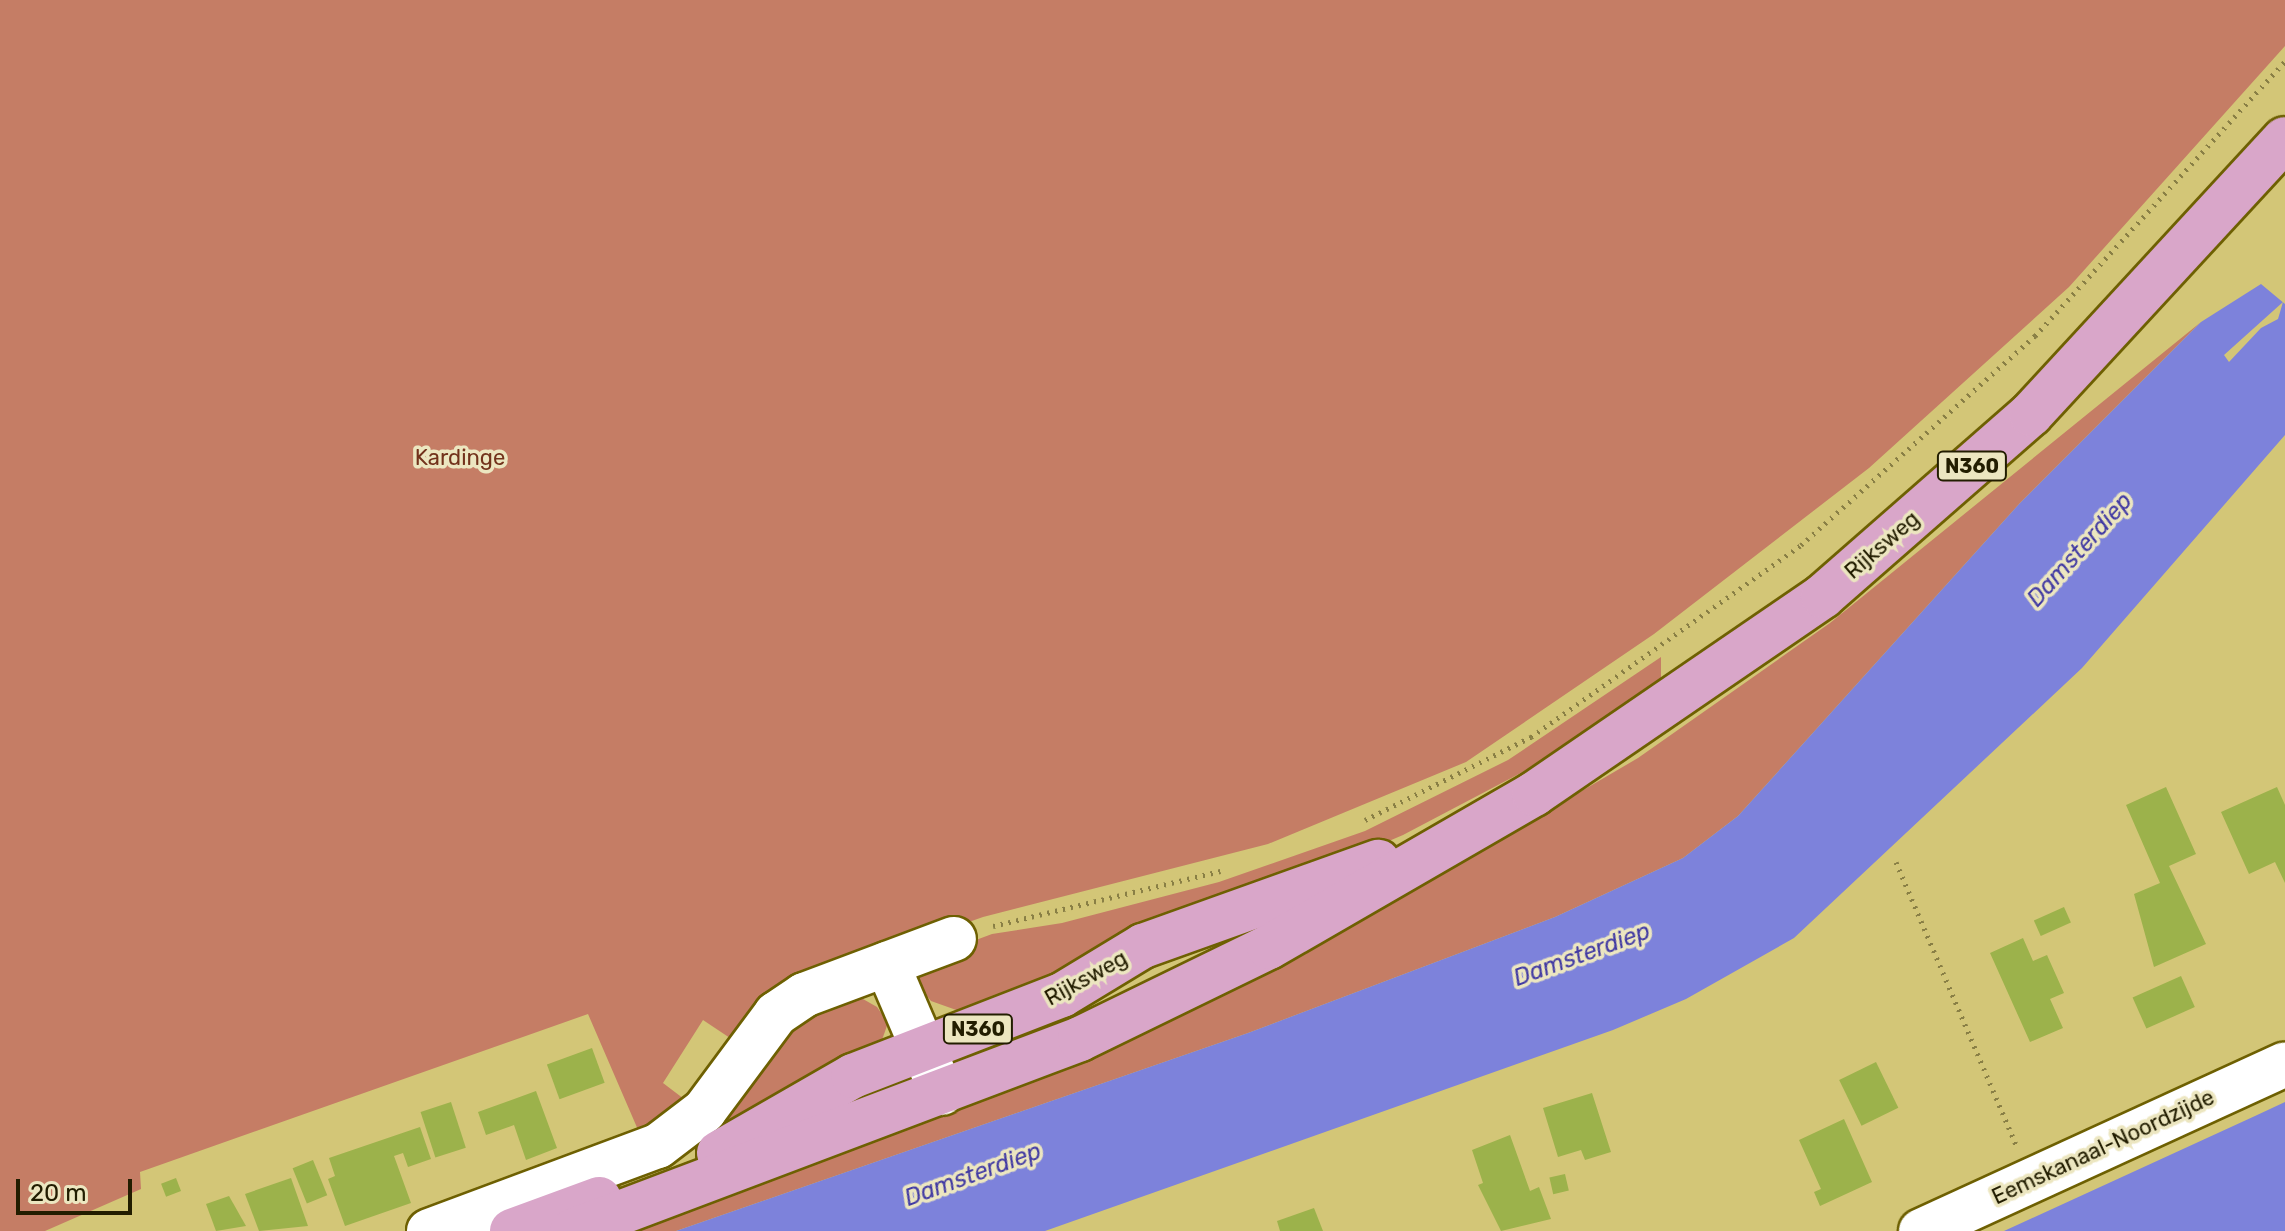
<!DOCTYPE html>
<html>
<head>
<meta charset="utf-8">
<style>
  body { margin:0 }
  #map { position:relative; width:2285px; height:1231px; overflow:hidden; background:#d3c677; font-family:Rubik,sans-serif }
  div>[style] { position:absolute }
  .green>* { inset:0; background:#c57d65 }
  .water>* { inset:0; background:#7d82db }
  .pier>* { inset:0; background:#d3c677 }
  .building>* { inset:0; background:#9cb24b; transform-origin:0 0 }
  .path>* { height:5px; margin-top:-2.5px; transform-origin:0; background:repeating-linear-gradient(90deg,#897f45 0 2px,transparent 0 8px) }
  .roads { filter:drop-shadow(2px 0 #6e6002) drop-shadow(-2px 0 #6e6002) drop-shadow(0 2px #6e6002) drop-shadow(0 -2px #6e6002) }
  .minor>* { height:44px; margin:-22px; padding:0 22px; transform-origin:22px; border-radius:22px; background:#fff }
  .major>* { height:44px; margin:-22px; padding:0 22px; transform-origin:22px; border-radius:22px; background:#d9a6c9 }
  span { translate:-50% -50%; white-space:nowrap; text-align:center; line-height:1.15; -webkit-text-stroke:7px #ece6c0; paint-order:stroke }
  .shield-label span { padding:2px 6px; background:#ece6c0; border:2px solid; border-radius:6px; -webkit-text-stroke-width:0 }
  .shield-label { font-size:20px; color:#221d00; font-weight:700 }
  .park-label { font-size:22px; color:#72321b }
  .street-label { font-size:22px; color:#221d00 }
  .water-label { font-size:24px; color:#423ba3; font-style:italic }
  .scale { position:absolute; left:16px; top:1179px; width:116px; height:36px; box-sizing:border-box; border:4px solid #221d00; border-top:0; padding-left:10px; font-size:24px; line-height:28px; white-space:nowrap; color:#221d00; -webkit-text-stroke:6px #ece6c0; paint-order:stroke }
</style>
</head>
<body>
<div id="map">
  <div class="green">
    <i style="clip-path:polygon(0 0,2285px 0,2285px 46px,2069px 287px,1869px 468px,1654px 634px,1466px 762px,1268px 844px,983px 917px,782px 988px,730px 1038px,703px 1020px,663px 1083px,688px 1102px,642px 1139px,588px 1014px,140px 1172px,141px 1189px,45px 1231px,0 1231px)"></i>
    <i style="clip-path:polygon(2201px 322px,2020px 503px,1738px 816px,1683px 858px,1555px 917px,1248px 1033px,676px 1231px,605px 1231px,1273px 960px,1464px 860px,1638px 758px,1830px 623px)"></i>
    <i style="clip-path:polygon(1661px 657px,1661px 681px,1534px 766px,1403px 835px,976px 1017px,931px 1001px,917px 984px,909px 965px,992px 934px,1062px 923px,1219px 882px,1365px 831px,1508px 760px)"></i>
    <i style="clip-path:polygon(856px 995px,877px 1007px,888px 1023px,878px 1051px,696px 1152px,692px 1143px,794px 1025px)"></i>
  </div>
  <div class="water">
    <i style="clip-path:polygon(2261px 284px,2285px 304px,2285px 435px,2082px 668px,1794px 938px,1686px 999px,1613px 1030px,1045px 1231px,676px 1231px,1248px 1033px,1555px 917px,1683px 858px,1738px 816px,2020px 503px,2201px 322px)"></i>
    <i style="clip-path:polygon(2285px 1102px,2285px 1231px,2004px 1231px,2255px 1116px)"></i>
  </div>
  <div class="pier">
    <i style="clip-path:polygon(2283px 302px,2278px 319px,2261px 328px,2229px 362px,2224px 355px)"></i>
  </div>
  <div class="building">
    <i style="clip-path:polygon(2166px 787px,2196px 854px,2169px 866px,2206px 944px,2154px 967px,2134px 894px,2160px 883px,2126px 805px)"></i>
    <i style="clip-path:polygon(2277px 787px,2285px 805px,2285px 883px,2275px 862px,2249px 874px,2221px 812px)"></i>
    <i style="left:2064px;top:907px;width:17px;height:33px;rotate:66deg"></i>
    <i style="clip-path:polygon(2023px 938px,2033px 961px,2047px 955px,2064px 993px,2050px 999px,2063px 1028px,2030px 1042px,1990px 953px)"></i>
    <i style="left:2181px;top:976px;width:34px;height:53px;rotate:66deg"></i>
    <i style="left:592px;top:1048px;width:37px;height:48px;rotate:70deg"></i>
    <i style="left:1876px;top:1062px;width:51px;height:41px;rotate:64deg"></i>
    <i style="clip-path:polygon(536px 1091px,557px 1148px,526px 1160px,514px 1125px,486px 1135px,478px 1112px)"></i>
    <i style="clip-path:polygon(1592px 1093px,1611px 1152px,1585px 1160px,1581px 1150px,1558px 1157px,1543px 1108px)"></i>
    <i style="left:451px;top:1102px;width:48px;height:32px;rotate:72deg"></i>
    <i style="clip-path:polygon(1844px 1119px,1872px 1182px,1820px 1206px,1814px 1192px,1821px 1189px,1799px 1140px)"></i>
    <i style="clip-path:polygon(420px 1127px,431px 1159px,408px 1167px,403px 1153px,394px 1156px,411px 1203px,345px 1226px,328px 1179px,335px 1176px,329px 1158px)"></i>
    <i style="clip-path:polygon(1510px 1135px,1530px 1191px,1539px 1187px,1551px 1219px,1501px 1231px,1478px 1185px,1483px 1183px,1472px 1150px)"></i>
    <i style="left:313px;top:1160px;width:38px;height:22px;rotate:68deg"></i>
    <i style="left:1565px;top:1174px;width:17px;height:16px;rotate:77deg"></i>
    <i style="left:176px;top:1178px;width:14px;height:16px;rotate:69deg"></i>
    <i style="clip-path:polygon(291px 1178px,308px 1226px,259px 1231px,245px 1194px)"></i>
    <i style="clip-path:polygon(229px 1196px,246px 1226px,216px 1231px,206px 1204px)"></i>
    <i style="clip-path:polygon(1314px 1208px,1323px 1231px,1280px 1231px,1277px 1221px)"></i>
  </div>
  <div class="path">
    <i style="left:1365px;top:820px;width:186px;rotate:-26.6deg"></i>
    <i style="left:1531px;top:737px;width:331px;rotate:-35.4deg"></i>
    <i style="left:1801px;top:545px;width:314px;rotate:-41.8deg"></i>
    <i style="left:2035px;top:336px;width:372px;rotate:-47.7deg"></i>
    <i style="left:1896px;top:862px;width:307px;rotate:67deg"></i>
    <i style="left:993px;top:926px;width:234px;rotate:-13.6deg"></i>
  </div>
  <div class="roads">
    <div class="minor">
      <i style="left:887px;top:964px;width:140px;rotate:66.9deg"></i>
      <i style="left:429px;top:1231px;width:244px;rotate:-20.4deg"></i>
      <i style="left:658px;top:1146px;width:58px;rotate:-37.3deg"></i>
      <i style="left:704px;top:1111px;width:121px;rotate:-53.4deg"></i>
      <i style="left:776px;top:1014px;width:34px;rotate:-34deg"></i>
      <i style="left:804px;top:995px;width:160px;rotate:-20.5deg"></i>
      <i style="left:1921px;top:1231px;width:400px;rotate:-24.6deg"></i>
    </div>
    <div class="major">
      <i style="left:719px;top:1153px;width:155px;rotate:-29.9deg"></i>
      <i style="left:853px;top:1076px;width:224px;rotate:-21.2deg"></i>
      <i style="left:1062px;top:995px;width:95px;rotate:-31.2deg"></i>
      <i style="left:1143px;top:946px;width:250px;rotate:-19.7deg"></i>
      <i style="left:512px;top:1231px;width:93px;rotate:-20.2deg"></i>
      <i style="left:572px;top:1231px;width:543px;rotate:-20.7deg"></i>
      <i style="left:1080px;top:1039px;width:210px;rotate:-26deg"></i>
      <i style="left:1269px;top:947px;width:306px;rotate:-30deg"></i>
      <i style="left:1534px;top:794px;width:350px;rotate:-34.4deg"></i>
      <i style="left:1823px;top:596px;width:276px;rotate:-41.2deg"></i>
      <i style="left:2031px;top:414px;width:374px;rotate:-47.3deg"></i>
    </div>
  </div>
  <div class="shield-label">
    <span style="left:1972px;top:466px">N360</span>
    <span style="left:978px;top:1029px">N360</span>
  </div>
  <div class="park-label">
    <span style="left:460px;top:458px">Kardinge</span>
  </div>
  <div class="street-label">
    <span style="left:1882px;top:545px;rotate:-41deg">Rijksweg</span>
    <span style="left:1086px;top:978px;rotate:-29deg">Rijksweg</span>
    <span style="left:2103px;top:1147px;rotate:-25deg">Eemskanaal-Noordzijde</span>
  </div>
  <div class="water-label">
    <span style="left:2080px;top:550px;rotate:-48deg">Damsterdiep</span>
    <span style="left:1582px;top:955px;rotate:-20deg">Damsterdiep</span>
    <span style="left:973px;top:1175px;rotate:-20deg">Damsterdiep</span>
  </div>
  <div class="scale">20 m</div>
</div>
</body>
</html>
